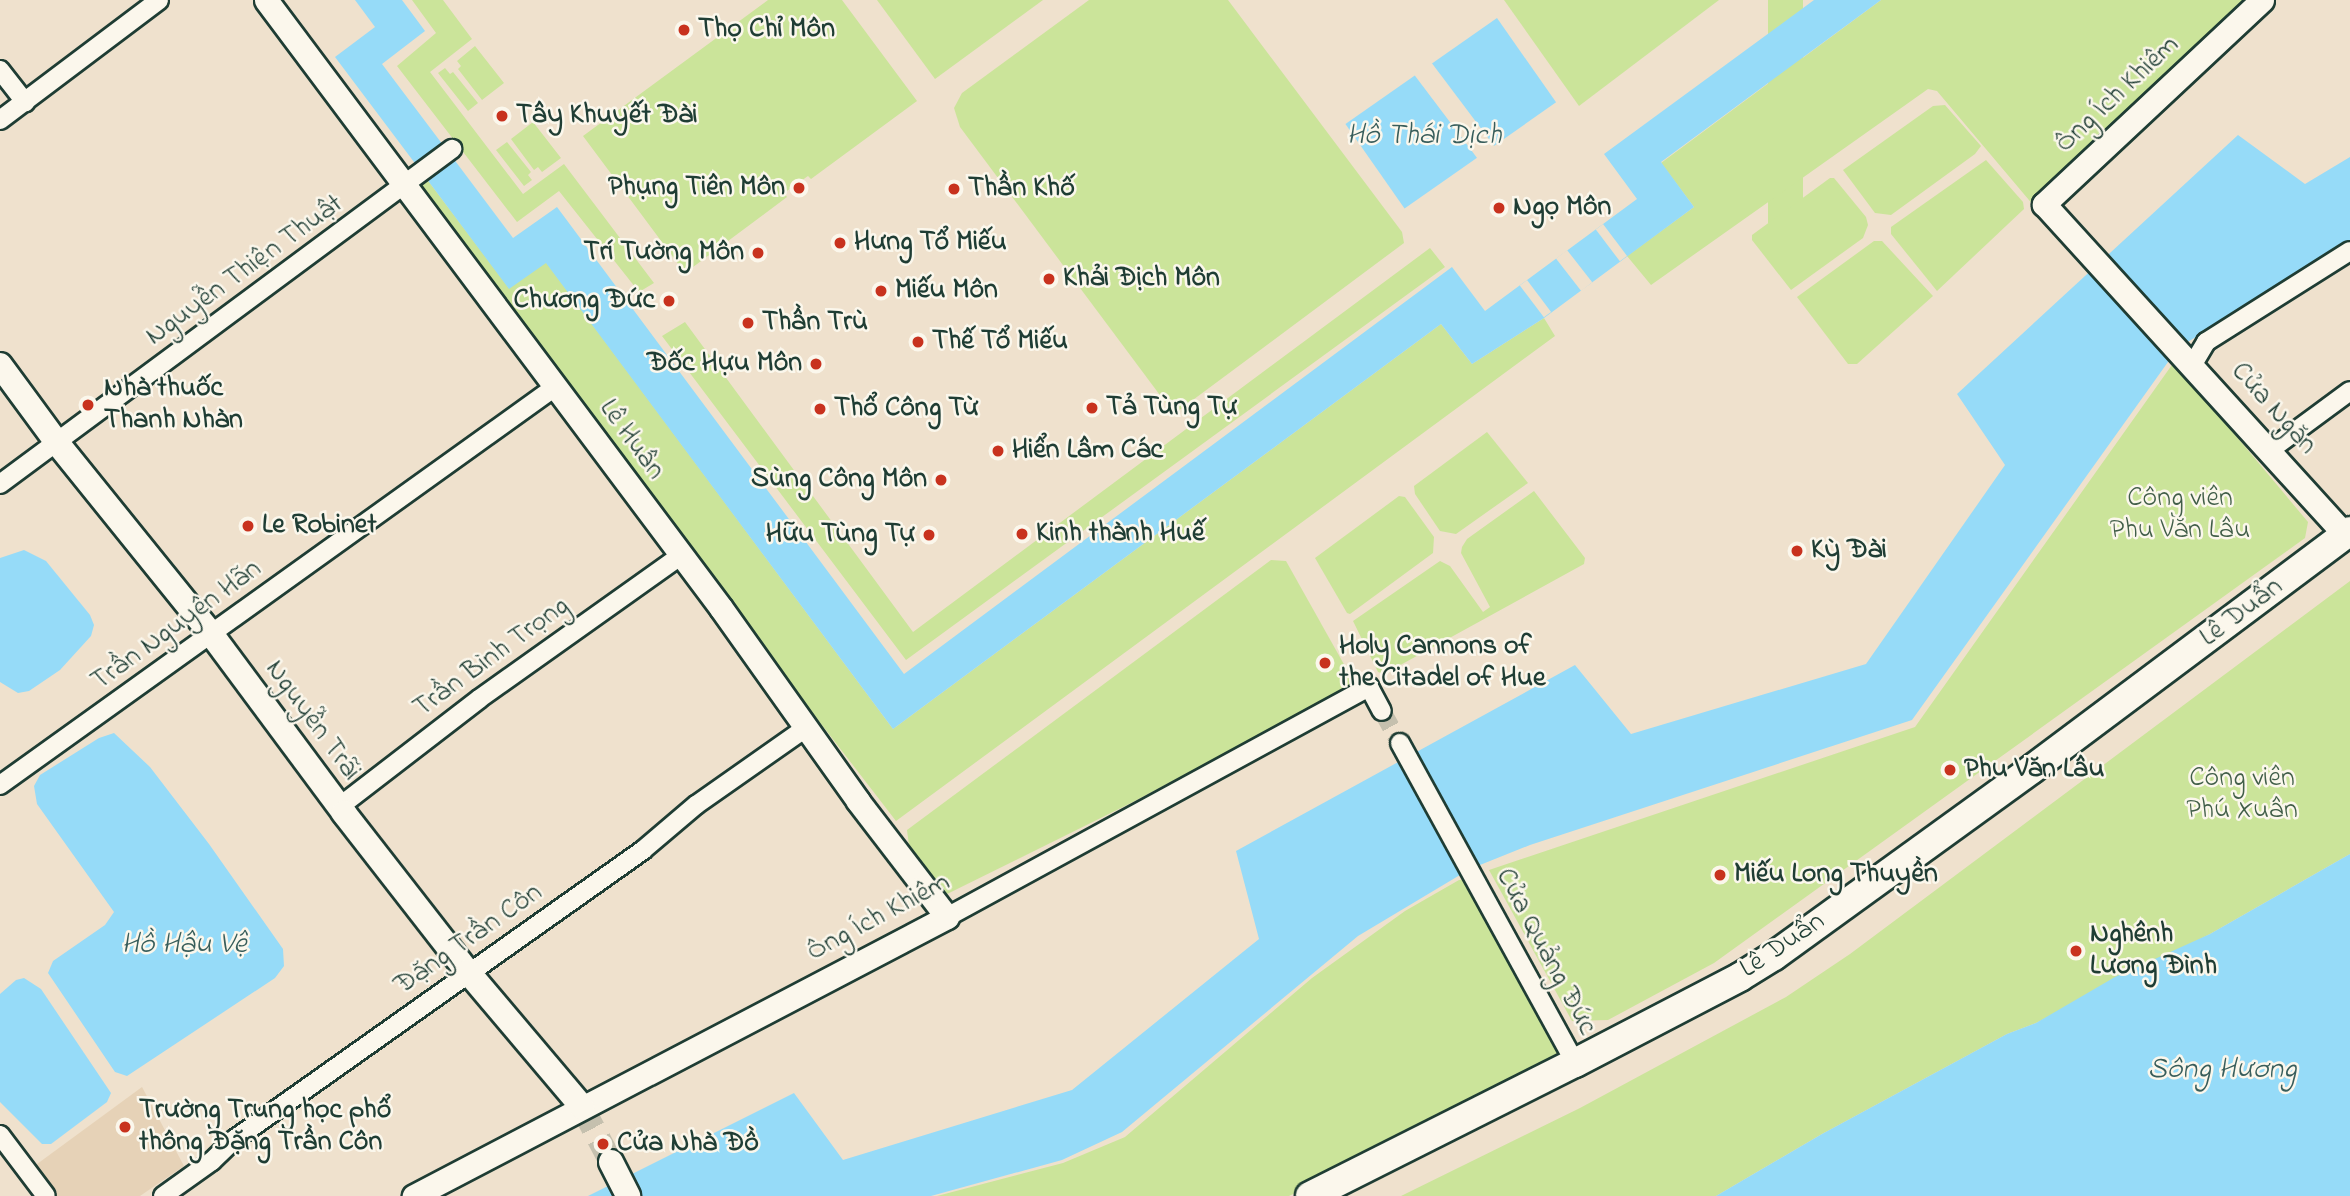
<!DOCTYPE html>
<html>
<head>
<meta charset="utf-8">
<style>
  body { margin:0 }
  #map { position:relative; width:2350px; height:1196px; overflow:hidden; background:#efe1cd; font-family:"Indie Flower",sans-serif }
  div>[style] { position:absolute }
  .built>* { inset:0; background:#e6d2b7 }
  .green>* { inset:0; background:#cbe49a; transform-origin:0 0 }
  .water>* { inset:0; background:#96dbf8; transform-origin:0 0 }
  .pier>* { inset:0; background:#efe1cd; transform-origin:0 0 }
  .minor-tunnel>* { height:18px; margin-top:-9px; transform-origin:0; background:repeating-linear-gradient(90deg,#c5c0ae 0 18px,transparent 0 27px) }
  .secondary-tunnel>* { height:24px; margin-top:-12px; transform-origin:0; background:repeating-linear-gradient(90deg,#c5c0ae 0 24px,transparent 0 36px) }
  .roads { filter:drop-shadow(2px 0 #1f3d34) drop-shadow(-2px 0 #1f3d34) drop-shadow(0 2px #1f3d34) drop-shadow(0 -2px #1f3d34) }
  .minor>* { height:18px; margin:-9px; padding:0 9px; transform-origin:9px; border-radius:9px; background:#fbf7ec }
  .tertiary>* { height:23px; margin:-11.5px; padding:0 11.5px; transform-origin:11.5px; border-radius:11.5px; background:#fbf7ec }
  .secondary>* { height:24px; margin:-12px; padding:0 12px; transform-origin:12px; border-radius:12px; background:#fbf7ec }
  .primary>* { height:28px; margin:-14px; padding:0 14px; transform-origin:14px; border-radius:14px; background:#fbf7ec }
  .dots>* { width:19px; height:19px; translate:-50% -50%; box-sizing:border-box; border:4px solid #fbf7ec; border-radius:50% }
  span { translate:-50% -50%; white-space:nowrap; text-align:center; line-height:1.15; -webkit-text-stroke:5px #fbf7ec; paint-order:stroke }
  .poi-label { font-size:28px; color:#1f3d34; font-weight:700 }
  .left { translate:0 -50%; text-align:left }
  .right { translate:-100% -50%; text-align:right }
  .street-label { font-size:28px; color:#1f3d34 }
  .park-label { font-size:28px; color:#415e48 }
  .water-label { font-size:30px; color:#375d5b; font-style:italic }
</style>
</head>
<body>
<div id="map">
  <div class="built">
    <i style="clip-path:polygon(142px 1087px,184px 1166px,140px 1196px,56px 1196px,33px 1167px)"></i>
  </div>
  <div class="green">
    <i style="clip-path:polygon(412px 0,443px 0,472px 39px,430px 72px,523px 194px,564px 164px,654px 283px,639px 292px,559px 191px,517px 222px,397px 66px,436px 33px)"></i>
    <i style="clip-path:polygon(768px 0,842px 0,917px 101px,811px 179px,808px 176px,784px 193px,787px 197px,685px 273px,583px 136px)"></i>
    <i style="clip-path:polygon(877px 0,1043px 0,935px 79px)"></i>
    <i style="clip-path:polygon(1089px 0,1228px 0,1402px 232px,1404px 243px,1174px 414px,960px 127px,954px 108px,962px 93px)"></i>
    <i style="clip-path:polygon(1504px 0,1719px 0,1579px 106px)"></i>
    <i style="left:1768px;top:0;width:35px;height:223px"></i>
    <i style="clip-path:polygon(1881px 0,2255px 0,2262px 12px,2244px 34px,2045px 219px,1937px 91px,1928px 89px,1651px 285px,1627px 256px,1694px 207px,1661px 163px)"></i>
    <i style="clip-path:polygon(475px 46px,504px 83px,482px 100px,458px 69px,461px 66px,457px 61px)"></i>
    <i style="clip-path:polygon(445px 68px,450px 74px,453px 72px,478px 103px,468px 111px,438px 73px)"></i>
    <i style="clip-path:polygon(1945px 105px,1981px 146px,1975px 154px,1891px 215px,1875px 213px,1843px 170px,1933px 106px)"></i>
    <i style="clip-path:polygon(533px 122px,561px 158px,542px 172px,538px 167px,534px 170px,511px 139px)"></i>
    <i style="clip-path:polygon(507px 142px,531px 172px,528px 175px,532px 180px,524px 186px,496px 150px)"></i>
    <i style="clip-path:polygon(1986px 160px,2023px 202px,2024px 209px,1937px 291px,1891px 234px,1891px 227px)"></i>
    <i style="clip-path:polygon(426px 178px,509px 288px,546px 262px,893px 729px,1441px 324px,1472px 364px,1544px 318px,1555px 336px,896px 821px,410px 191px)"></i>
    <i style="clip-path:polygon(1830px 178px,1834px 178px,1866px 217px,1868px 225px,1863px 238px,1791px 290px,1752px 240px,1752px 235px)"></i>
    <i style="clip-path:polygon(1874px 241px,1882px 241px,1933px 296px,1857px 364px,1848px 364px,1797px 297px)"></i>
    <i style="clip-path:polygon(1430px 248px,1445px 267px,906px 660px,662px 336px,685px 322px,913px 632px)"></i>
    <i style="clip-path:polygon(2174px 362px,2308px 522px,2305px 538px,1714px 963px,1608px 1020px,1572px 1021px,1489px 870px,1915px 727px)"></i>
    <i style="clip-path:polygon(1487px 432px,1528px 483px,1456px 534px,1440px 531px,1415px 494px,1414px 486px)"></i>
    <i style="clip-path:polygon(1534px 491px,1585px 558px,1584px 564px,1384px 674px,1378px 672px,1353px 621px,1440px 561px,1450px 566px,1483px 612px,1490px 607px,1461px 553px,1462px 547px,1467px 539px)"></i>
    <i style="clip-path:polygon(1399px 496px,1405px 497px,1434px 537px,1433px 553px,1350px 614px,1347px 613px,1315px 558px)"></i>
    <i style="clip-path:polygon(1271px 560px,1286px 561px,1355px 684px,1131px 803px,941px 897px,910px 853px,907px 830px)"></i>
    <i style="clip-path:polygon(2350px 581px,2350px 854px,2210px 934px,2036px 1023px,2007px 1034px,1822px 1134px,1716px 1196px,1401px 1196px,1580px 1108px,1786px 997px,1850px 954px)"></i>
    <i style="clip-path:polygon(1470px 879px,1559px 1049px,1558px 1059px,1548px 1069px,1289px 1196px,937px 1196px,1063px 1163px,1125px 1137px,1312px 978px,1405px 911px,1459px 880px)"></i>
  </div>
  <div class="water">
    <i style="clip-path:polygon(355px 0,402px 0,425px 31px,382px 64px,443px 145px,417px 166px,335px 57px,375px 27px)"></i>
    <i style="clip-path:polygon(1814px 0,1881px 0,1661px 162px,1694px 207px,1544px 318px,1472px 364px,1441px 324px,893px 729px,546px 263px,509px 289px,426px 178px,453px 158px,513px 238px,557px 207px,904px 674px,1452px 267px,1485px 311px,1637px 199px,1604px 154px)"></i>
    <i style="left:1497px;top:18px;width:103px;height:185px;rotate:55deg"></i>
    <i style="clip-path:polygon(2238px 135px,2305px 184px,2350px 157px,2350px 242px,2178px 348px,1912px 720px,1530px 845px,1470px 869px,1358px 936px,1122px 1132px,1062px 1160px,931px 1196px,588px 1196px,794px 1093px,843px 1160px,1072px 1090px,1259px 939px,1236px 851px,1575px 665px,1631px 734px,1866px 664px,2005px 465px,1957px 394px)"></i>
    <i style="clip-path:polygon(24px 550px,46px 561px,90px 615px,94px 625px,91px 636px,60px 670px,29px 691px,18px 693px,0 682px,0 558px)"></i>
    <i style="clip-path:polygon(114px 733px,150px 767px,209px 844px,283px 949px,284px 966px,275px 978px,127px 1076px,115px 1072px,48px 973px,53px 961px,105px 925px,114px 912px,37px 804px,34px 786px,40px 775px,99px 738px)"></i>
    <i style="clip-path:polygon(2350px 854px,2350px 1196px,1716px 1196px,1822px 1134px,2007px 1034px,2036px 1023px,2115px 977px,2210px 934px)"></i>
    <i style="clip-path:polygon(24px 978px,41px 989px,111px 1093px,107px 1102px,51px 1144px,42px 1144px,0 1102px,0 994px,16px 980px)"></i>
  </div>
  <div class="pier">
    <i style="left:1431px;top:62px;width:111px;height:21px;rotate:53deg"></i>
    <i style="left:1603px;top:224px;width:40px;height:9px;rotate:53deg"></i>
    <i style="left:1567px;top:250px;width:41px;height:14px;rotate:52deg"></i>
    <i style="left:1527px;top:280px;width:40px;height:9px;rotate:53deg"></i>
  </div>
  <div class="minor-tunnel">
    <i style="left:1382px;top:711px;width:37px;rotate:61deg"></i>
  </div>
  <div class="secondary-tunnel">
    <i style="left:582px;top:1107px;width:62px;rotate:62.2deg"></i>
  </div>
  <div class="roads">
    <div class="minor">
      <i style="left:0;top:70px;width:41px;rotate:52deg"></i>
      <i style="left:0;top:120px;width:199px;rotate:-37deg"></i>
      <i style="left:2193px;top:364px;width:26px;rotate:-59deg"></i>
      <i style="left:2206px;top:342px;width:170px;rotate:-32.3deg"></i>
      <i style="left:2270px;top:450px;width:99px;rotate:-36.4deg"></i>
      <i style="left:0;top:484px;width:563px;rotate:-36.54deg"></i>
      <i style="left:1400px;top:743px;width:365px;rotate:61.3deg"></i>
      <i style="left:0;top:785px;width:683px;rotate:-35.64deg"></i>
      <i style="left:339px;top:807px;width:177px;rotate:-37.6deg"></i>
      <i style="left:479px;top:699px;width:247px;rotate:-35.4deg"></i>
      <i style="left:947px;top:917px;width:481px;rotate:-28.6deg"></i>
      <i style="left:1369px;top:687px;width:27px;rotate:62deg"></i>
      <i style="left:0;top:1135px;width:76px;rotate:53deg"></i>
      <i style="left:163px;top:1196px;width:60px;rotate:-35.5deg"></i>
      <i style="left:212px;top:1161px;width:32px;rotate:-44deg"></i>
      <i style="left:235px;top:1139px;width:500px;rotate:-35.3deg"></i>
      <i style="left:643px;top:850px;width:70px;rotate:-40.3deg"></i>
      <i style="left:696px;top:805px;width:136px;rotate:-35.1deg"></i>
    </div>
    <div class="tertiary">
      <i style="left:266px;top:0;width:759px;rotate:53.19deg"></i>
      <i style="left:721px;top:608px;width:237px;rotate:54.6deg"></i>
      <i style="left:858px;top:801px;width:146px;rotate:52.5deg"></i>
      <i style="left:947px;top:917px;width:602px;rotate:152.37deg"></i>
      <i style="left:2262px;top:0;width:299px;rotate:136.9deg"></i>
      <i style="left:2044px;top:204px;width:447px;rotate:47.7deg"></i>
    </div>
    <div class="secondary">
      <i style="left:0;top:365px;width:98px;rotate:53.7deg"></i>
      <i style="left:58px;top:444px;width:245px;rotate:51.1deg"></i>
      <i style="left:212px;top:635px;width:222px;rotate:53.4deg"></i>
      <i style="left:344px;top:813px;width:202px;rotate:52.1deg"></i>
      <i style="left:468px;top:972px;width:177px;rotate:49.8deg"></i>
      <i style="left:611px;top:1162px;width:38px;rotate:63deg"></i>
    </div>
    <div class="primary">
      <i style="left:1310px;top:1196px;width:297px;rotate:-26.7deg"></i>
      <i style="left:1575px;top:1063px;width:186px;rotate:-27.5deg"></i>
      <i style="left:1740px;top:977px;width:40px;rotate:-32deg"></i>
      <i style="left:1774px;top:956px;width:319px;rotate:-35.9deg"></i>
      <i style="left:2032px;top:769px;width:397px;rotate:-36.8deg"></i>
    </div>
  </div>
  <div class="dots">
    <i style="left:684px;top:30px;background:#c8321e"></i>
    <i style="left:502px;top:116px;background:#c8321e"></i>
    <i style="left:799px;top:188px;background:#c8321e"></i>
    <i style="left:954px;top:189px;background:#c8321e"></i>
    <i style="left:1499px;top:208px;background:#c8321e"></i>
    <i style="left:840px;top:243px;background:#c8321e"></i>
    <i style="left:758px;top:253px;background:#c8321e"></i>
    <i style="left:1049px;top:279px;background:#c8321e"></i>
    <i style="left:881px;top:291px;background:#c8321e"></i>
    <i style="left:669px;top:301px;background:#c8321e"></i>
    <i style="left:748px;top:323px;background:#c8321e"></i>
    <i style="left:918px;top:342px;background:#c8321e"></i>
    <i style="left:816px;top:364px;background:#c8321e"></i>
    <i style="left:88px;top:405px;background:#c8321e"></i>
    <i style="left:1092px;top:408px;background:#c8321e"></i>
    <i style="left:820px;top:409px;background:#c8321e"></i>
    <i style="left:998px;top:451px;background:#c8321e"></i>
    <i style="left:941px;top:480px;background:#c8321e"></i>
    <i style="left:248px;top:526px;background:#c8321e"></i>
    <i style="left:1022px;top:534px;background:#c8321e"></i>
    <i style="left:929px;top:535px;background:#c8321e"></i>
    <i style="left:1797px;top:551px;background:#c8321e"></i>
    <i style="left:1325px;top:663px;background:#c8321e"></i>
    <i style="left:1950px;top:770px;background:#c8321e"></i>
    <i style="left:1720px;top:875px;background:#c8321e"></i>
    <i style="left:2076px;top:951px;background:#c8321e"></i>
    <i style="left:125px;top:1127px;background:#c8321e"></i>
    <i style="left:603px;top:1144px;background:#c8321e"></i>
  </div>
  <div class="poi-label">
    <span class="left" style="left:698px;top:30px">Thọ Chỉ Môn</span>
    <span class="left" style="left:516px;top:116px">Tây Khuyết Đài</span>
    <span class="right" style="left:785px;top:188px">Phụng Tiên Môn</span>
    <span class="left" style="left:968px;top:189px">Thần Khố</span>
    <span class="left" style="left:1513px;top:208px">Ngọ Môn</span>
    <span class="left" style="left:854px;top:243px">Hưng Tổ Miếu</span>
    <span class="right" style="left:744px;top:253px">Trí Tường Môn</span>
    <span class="left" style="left:1063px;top:279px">Khải Địch Môn</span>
    <span class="left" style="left:895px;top:291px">Miếu Môn</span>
    <span class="right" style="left:655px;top:301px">Chương Đức</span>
    <span class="left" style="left:762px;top:323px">Thần Trù</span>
    <span class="left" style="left:932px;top:342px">Thế Tổ Miếu</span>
    <span class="right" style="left:802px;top:364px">Đốc Hựu Môn</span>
    <span class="left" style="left:104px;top:405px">Nhà thuốc<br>Thanh Nhàn</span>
    <span class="left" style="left:1106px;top:408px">Tả Tùng Tự</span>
    <span class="left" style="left:834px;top:409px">Thổ Công Từ</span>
    <span class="left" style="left:1012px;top:451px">Hiển Lâm Các</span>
    <span class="right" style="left:927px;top:480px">Sùng Công Môn</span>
    <span class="left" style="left:262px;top:526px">Le Robinet</span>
    <span class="left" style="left:1036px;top:534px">Kinh thành Huế</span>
    <span class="right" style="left:915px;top:535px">Hữu Tùng Tự</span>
    <span class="left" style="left:1811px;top:551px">Kỳ Đài</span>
    <span class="left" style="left:1339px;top:663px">Holy Cannons of<br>the Citadel of Hue</span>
    <span class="left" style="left:1964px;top:770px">Phu Văn Lâu</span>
    <span class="left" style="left:1734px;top:875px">Miếu Long Thuyền</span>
    <span class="left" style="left:2090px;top:951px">Nghênh<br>Lương Đình</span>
    <span class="left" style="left:139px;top:1127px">Trường Trung học phổ<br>thông Đặng Trần Côn</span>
    <span class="left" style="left:617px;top:1144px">Cửa Nhà Đồ</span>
  </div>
  <div class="street-label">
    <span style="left:2118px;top:95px;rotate:-43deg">Ông Ích Khiêm</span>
    <span style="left:245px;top:271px;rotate:-36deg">Nguyễn Thiện Thuật</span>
    <span style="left:2273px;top:409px;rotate:48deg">Cửa Ngăn</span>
    <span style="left:631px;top:440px;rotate:54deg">Lê Huân</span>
    <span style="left:2242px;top:613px;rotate:-37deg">Lê Duẩn</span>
    <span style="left:177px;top:626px;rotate:-36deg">Trần Nguyên Hãn</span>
    <span style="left:492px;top:658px;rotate:-36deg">Trần Bình Trọng</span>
    <span style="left:312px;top:721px;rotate:54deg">Nguyễn Trãi</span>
    <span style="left:879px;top:918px;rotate:-28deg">Ông Ích Khiêm</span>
    <span style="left:469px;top:940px;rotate:-35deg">Đặng Trần Côn</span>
    <span style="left:1783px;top:946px;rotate:-34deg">Lê Duẩn</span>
    <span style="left:1545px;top:952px;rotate:62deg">Cửa Quảng Đức</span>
  </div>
  <div class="park-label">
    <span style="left:2180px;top:515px">Công viên<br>Phu Văn Lâu</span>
    <span style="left:2242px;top:795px">Công viên<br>Phú Xuân</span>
  </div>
  <div class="water-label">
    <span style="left:1424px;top:136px">Hồ Thái Dịch</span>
    <span style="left:185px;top:945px">Hồ Hậu Vệ</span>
    <span style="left:2222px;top:1070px">Sông Hương</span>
  </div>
</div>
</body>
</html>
